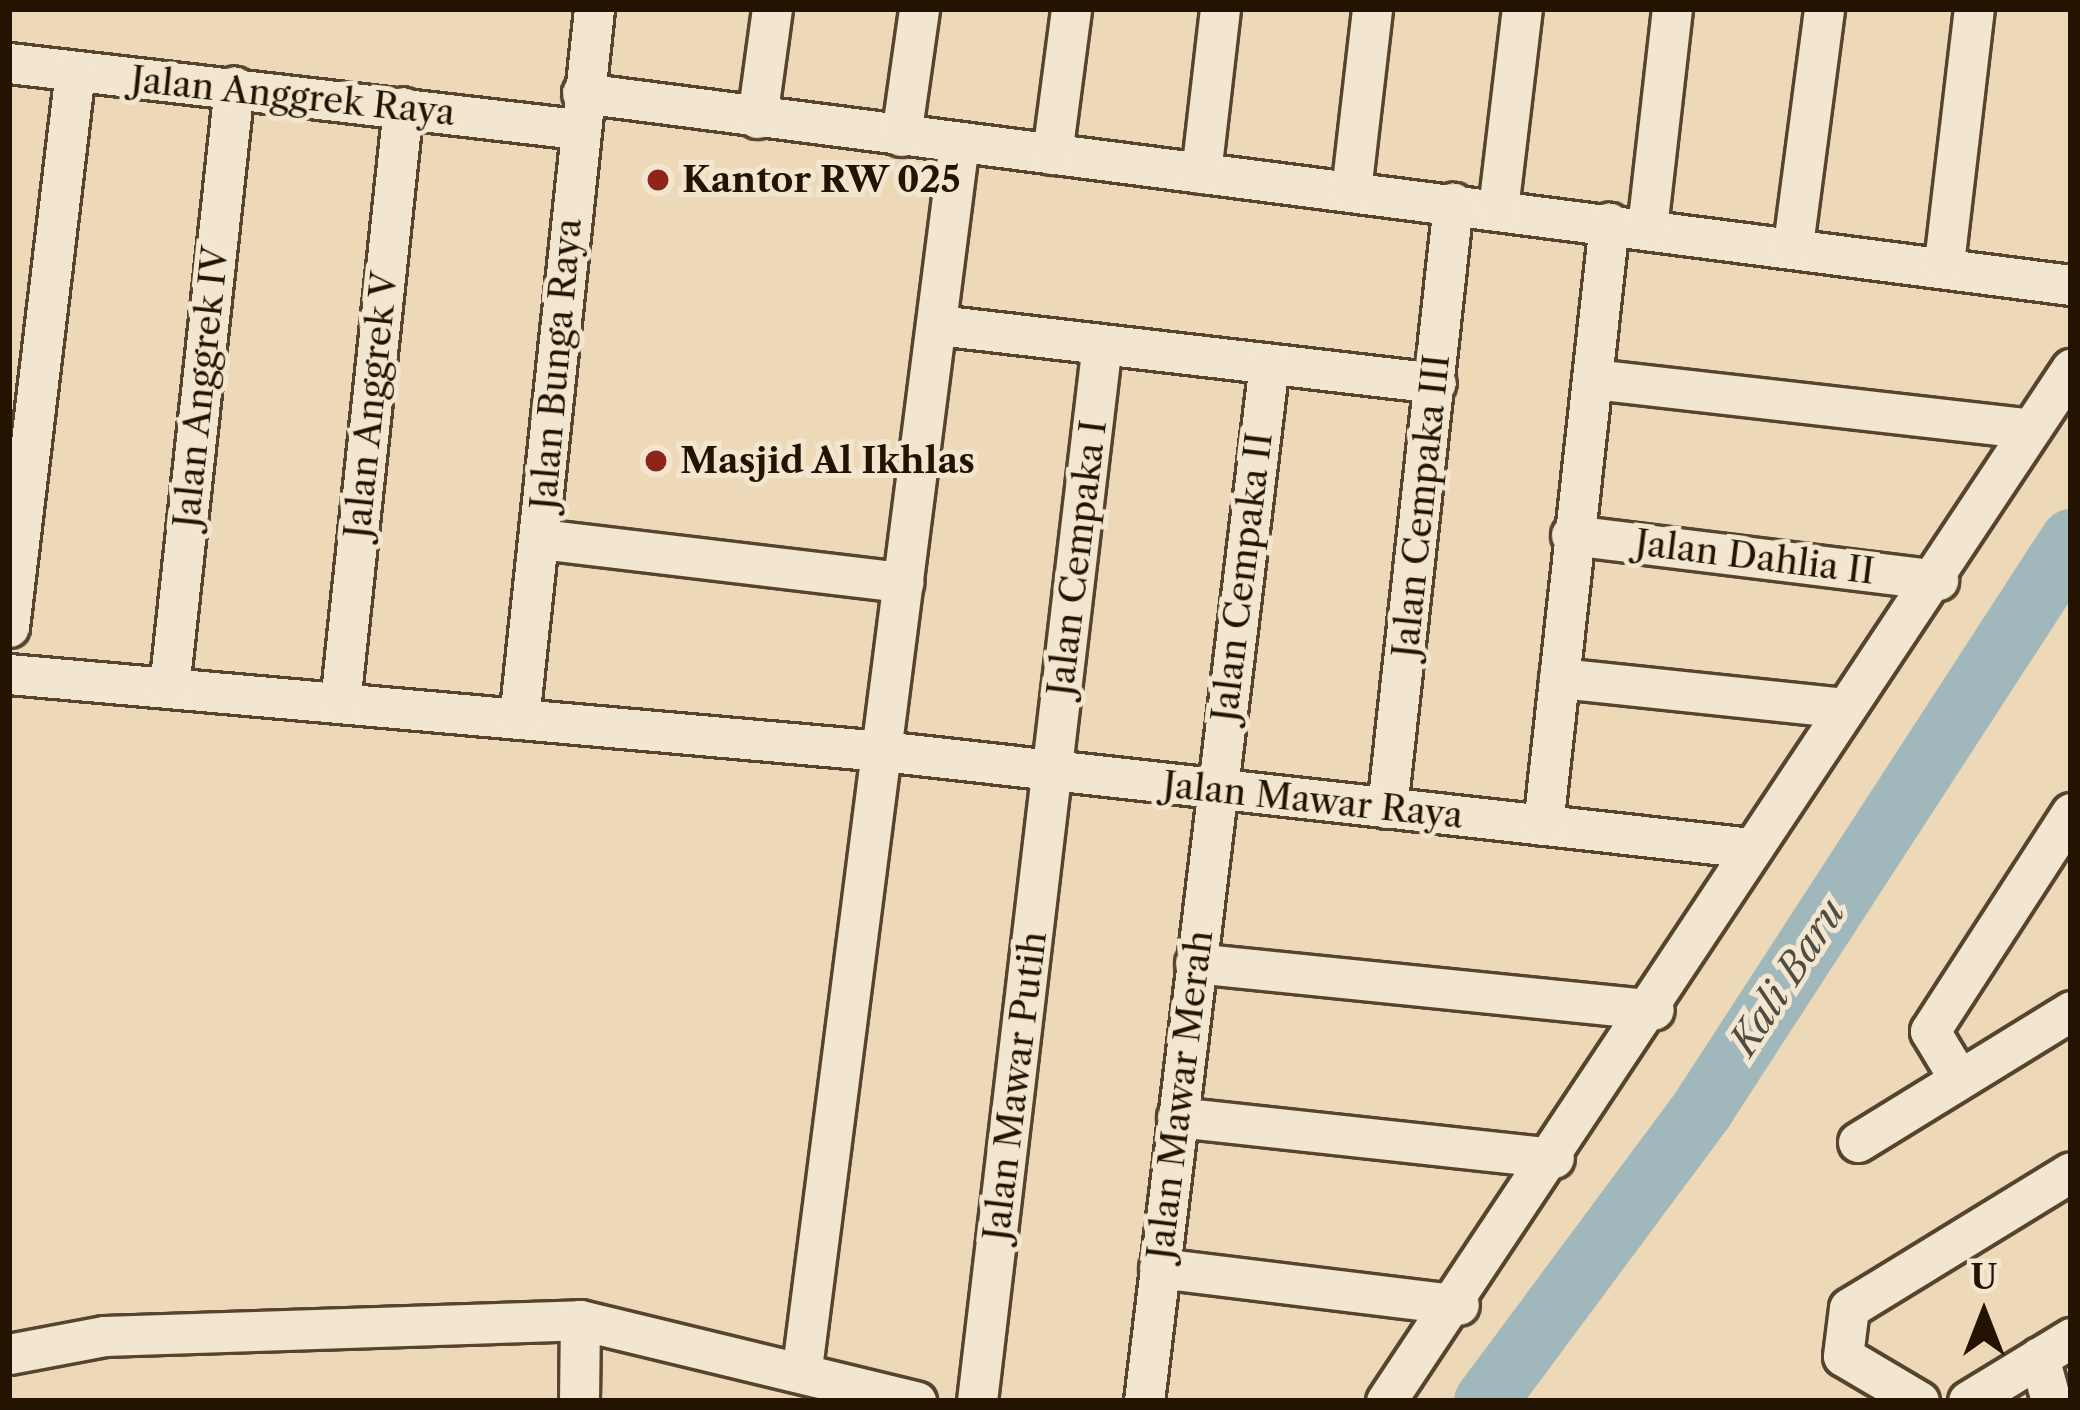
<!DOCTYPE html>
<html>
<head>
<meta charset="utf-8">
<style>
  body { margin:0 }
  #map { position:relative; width:2080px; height:1410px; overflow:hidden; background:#edd9b7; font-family:"Libre Caslon Text",serif }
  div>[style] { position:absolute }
  .river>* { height:63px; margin:-31.5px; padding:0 31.5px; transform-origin:31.5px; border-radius:31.5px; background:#a0b7bb }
  .roads { filter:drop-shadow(3px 0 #56442e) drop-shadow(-3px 0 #56442e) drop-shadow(0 3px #56442e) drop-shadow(0 -3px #56442e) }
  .minor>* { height:39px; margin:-19.5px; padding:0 19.5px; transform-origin:19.5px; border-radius:19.5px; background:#f3e6d0 }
  .dots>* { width:33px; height:33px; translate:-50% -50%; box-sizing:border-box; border:6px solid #f3e6d0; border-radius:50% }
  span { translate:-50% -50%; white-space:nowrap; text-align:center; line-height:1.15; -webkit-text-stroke:10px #f3e6d0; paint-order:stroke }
  .street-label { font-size:36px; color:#231300 }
  .poi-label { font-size:36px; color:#231300; font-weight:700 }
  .left { translate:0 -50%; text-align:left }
  .water-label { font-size:39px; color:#4f4c41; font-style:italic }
  .frame { position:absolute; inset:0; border:12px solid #231300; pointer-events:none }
  .north { position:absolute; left:1924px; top:1254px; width:120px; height:120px; -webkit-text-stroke:9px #f3e6d0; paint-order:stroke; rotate:0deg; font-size:33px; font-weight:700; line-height:48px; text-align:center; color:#231300 }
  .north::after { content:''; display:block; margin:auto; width:42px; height:54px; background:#231300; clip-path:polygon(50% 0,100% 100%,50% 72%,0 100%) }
</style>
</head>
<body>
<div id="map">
  <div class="river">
    <i style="left:1485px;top:1401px;width:366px;rotate:-53.4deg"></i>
    <i style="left:1703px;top:1107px;width:676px;rotate:-57.02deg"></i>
  </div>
  <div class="roads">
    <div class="minor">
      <i style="left:9px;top:63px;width:572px;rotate:6.63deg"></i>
      <i style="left:582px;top:93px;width:1501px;rotate:7.35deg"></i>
      <i style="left:757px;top:118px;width:110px;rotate:-82.2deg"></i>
      <i style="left:901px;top:136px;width:128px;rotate:-81.9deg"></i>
      <i style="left:1052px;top:154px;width:146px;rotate:-82.5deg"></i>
      <i style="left:1201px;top:173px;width:165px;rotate:-83.4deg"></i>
      <i style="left:1351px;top:191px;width:183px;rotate:-83.4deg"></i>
      <i style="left:1498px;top:209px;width:201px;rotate:-83.2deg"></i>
      <i style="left:1647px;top:228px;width:220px;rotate:-83.5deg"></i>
      <i style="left:1793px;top:245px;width:238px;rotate:-82.5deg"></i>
      <i style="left:1944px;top:263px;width:256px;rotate:-83.3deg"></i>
      <i style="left:938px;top:325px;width:501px;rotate:6.64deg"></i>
      <i style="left:1594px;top:379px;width:439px;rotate:6.5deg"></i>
      <i style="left:1571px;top:535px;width:370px;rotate:7deg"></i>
      <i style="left:540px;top:539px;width:366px;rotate:6.8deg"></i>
      <i style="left:9px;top:627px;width:560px;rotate:-83.23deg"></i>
      <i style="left:9px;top:674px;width:876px;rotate:5.04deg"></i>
      <i style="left:882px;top:751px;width:874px;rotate:6.37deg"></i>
      <i style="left:1559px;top:678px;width:286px;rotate:6deg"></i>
      <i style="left:169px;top:688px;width:605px;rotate:-83.83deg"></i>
      <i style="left:340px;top:703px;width:599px;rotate:-83.97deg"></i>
      <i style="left:519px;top:719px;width:714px;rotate:-83.97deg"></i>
      <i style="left:1387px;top:808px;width:609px;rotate:-83.77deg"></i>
      <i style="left:1543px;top:825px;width:606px;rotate:-83.74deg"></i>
      <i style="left:1195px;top:963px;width:461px;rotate:5.8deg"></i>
      <i style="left:1959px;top:1079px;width:56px;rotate:-121.1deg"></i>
      <i style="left:1930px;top:1031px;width:260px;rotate:-57.1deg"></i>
      <i style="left:1177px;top:1117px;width:379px;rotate:6.2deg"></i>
      <i style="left:1858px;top:1142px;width:250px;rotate:-31.6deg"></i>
      <i style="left:1159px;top:1268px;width:302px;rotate:7deg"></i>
      <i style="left:9px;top:1354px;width:97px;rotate:-10.7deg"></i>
      <i style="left:104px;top:1336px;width:476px;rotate:-1.9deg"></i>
      <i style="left:580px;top:1320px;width:346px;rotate:13.6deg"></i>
      <i style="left:2039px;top:1357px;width:46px;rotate:74.7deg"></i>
      <i style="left:802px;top:1368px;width:1235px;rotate:-82.7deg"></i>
      <i style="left:579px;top:1401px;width:81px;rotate:-89.3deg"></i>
      <i style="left:977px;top:1401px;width:1064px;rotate:-83.26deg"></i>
      <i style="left:1144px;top:1401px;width:1045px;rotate:-83.13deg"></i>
      <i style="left:1386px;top:1401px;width:1239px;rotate:-56.43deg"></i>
      <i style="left:1919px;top:1401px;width:88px;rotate:-149.4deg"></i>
      <i style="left:1843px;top:1356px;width:48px;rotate:-82.9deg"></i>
      <i style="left:1849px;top:1308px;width:260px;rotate:-31.5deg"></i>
      <i style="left:1968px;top:1401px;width:121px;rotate:-31.5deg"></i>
    </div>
  </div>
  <div class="dots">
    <i style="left:658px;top:180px;background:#8f2418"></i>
    <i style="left:656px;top:461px;background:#8f2418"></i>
  </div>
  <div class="street-label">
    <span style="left:293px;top:96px;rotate:6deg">Jalan Anggrek Raya</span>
    <span style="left:556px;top:364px;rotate:-85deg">Jalan Bunga Raya</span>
    <span style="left:201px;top:387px;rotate:-84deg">Jalan Anggrek IV</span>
    <span style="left:371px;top:405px;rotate:-84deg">Jalan Anggrek V</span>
    <span style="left:1421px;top:506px;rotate:-84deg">Jalan Cempaka III</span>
    <span style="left:1755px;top:557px;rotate:7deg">Jalan Dahlia II</span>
    <span style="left:1077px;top:558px;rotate:-83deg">Jalan Cempaka I</span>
    <span style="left:1242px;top:577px;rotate:-83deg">Jalan Cempaka II</span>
    <span style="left:1313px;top:800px;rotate:6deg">Jalan Mawar Raya</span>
    <span style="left:1015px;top:1086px;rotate:-83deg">Jalan Mawar Putih</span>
    <span style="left:1180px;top:1095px;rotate:-83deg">Jalan Mawar Merah</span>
  </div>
  <div class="poi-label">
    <span class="left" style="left:682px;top:180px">Kantor RW 025</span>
    <span class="left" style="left:680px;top:461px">Masjid Al Ikhlas</span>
  </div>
  <div class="water-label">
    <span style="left:1787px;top:977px;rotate:-57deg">Kali Baru</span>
  </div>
  <div class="frame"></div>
  <div class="north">U</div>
</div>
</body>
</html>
